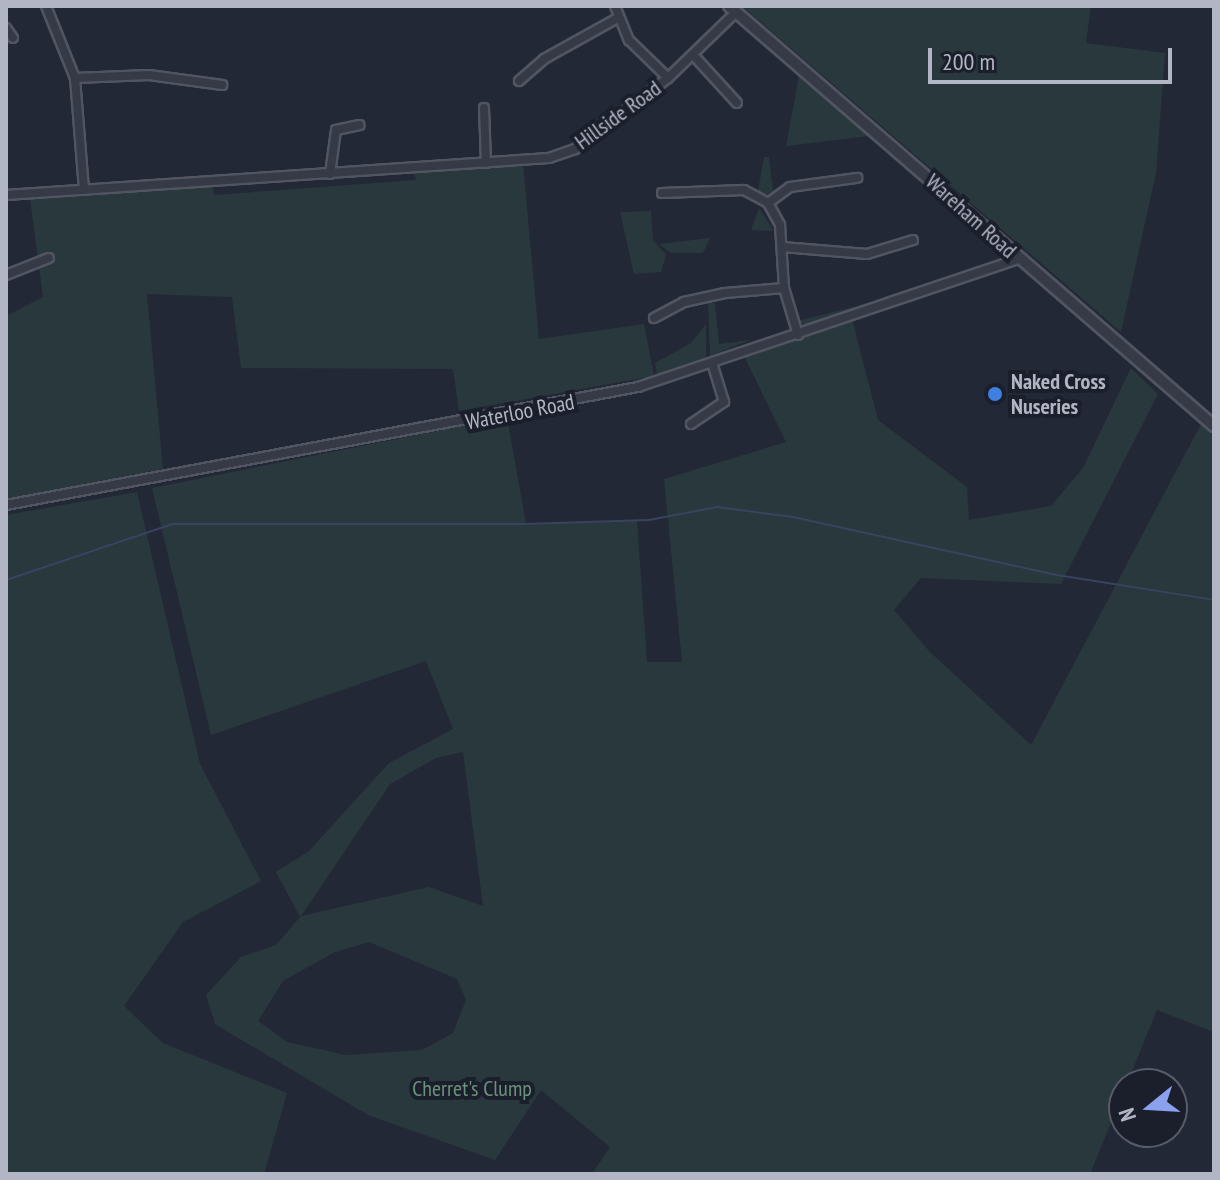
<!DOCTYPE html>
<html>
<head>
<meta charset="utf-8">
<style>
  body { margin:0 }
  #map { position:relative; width:1220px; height:1180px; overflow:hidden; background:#232837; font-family:"PT Sans Narrow",sans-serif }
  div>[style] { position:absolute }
  .green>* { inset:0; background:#29383c }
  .stream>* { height:2px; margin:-1px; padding:0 1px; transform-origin:1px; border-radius:1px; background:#39435f }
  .roads { filter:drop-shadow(2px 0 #515562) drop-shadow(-2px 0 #515562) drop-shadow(0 2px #515562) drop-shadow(0 -2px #515562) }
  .minor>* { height:8px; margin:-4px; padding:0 4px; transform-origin:4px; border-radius:4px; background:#363a47 }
  .tertiary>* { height:10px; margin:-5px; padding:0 5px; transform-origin:5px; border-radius:5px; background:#363a47 }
  .dots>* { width:22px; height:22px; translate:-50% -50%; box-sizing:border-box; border:4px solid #1b1f2c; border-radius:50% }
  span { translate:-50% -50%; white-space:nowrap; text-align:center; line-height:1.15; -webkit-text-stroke:8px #1b1f2c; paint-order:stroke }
  .street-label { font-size:22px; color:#b1b5c4 }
  .poi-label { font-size:22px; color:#b1b5c4; font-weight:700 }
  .left { translate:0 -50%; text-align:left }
  .park-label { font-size:22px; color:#6a927a }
  .frame { position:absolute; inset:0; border:8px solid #b1b5c4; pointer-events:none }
  .north { position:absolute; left:1108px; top:1068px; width:80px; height:80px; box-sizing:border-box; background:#1b1f2c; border:2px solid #575b69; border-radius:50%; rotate:252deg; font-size:22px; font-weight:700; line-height:32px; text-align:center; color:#b1b5c4 }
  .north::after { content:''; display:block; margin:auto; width:28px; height:36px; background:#8ba1ee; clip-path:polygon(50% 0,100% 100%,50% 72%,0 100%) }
  .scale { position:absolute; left:928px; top:48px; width:244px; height:36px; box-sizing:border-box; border:4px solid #b1b5c4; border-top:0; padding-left:10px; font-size:24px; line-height:28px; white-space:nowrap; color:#b1b5c4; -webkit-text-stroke:6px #1b1f2c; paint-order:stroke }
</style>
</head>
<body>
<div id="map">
  <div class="green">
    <i style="clip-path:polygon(742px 6px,1091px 6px,1086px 43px,1165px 53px,1156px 173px,1121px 332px)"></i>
    <i style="clip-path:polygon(799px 76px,869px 136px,786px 146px)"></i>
    <i style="clip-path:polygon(764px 157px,769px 157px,773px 191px,767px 194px,758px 191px)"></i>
    <i style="clip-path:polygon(523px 164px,539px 339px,644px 324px,654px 376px,459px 411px,453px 369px,241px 368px,232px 297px,147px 294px,163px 469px,6px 499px,6px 316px,43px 297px,30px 199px,213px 186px,214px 195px,416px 180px,414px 172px)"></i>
    <i style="clip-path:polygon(759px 208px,774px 231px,751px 230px)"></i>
    <i style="clip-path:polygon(651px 211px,653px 240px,666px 255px,661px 272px,634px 274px,620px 212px)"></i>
    <i style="clip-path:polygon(710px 238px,703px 253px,671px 253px,659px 244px)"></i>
    <i style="clip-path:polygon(908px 289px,809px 327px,798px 321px,865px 304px)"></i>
    <i style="clip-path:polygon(708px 303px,715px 303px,719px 344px,750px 340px,710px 356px)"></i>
    <i style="clip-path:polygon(evenodd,852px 319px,878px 420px,967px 487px,969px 520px,1051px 506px,1083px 468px,1131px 368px,1158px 394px,1061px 584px,921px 578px,894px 610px,930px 652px,1031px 745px,1201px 424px,1214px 436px,1214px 1032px,1157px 1010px,1090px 1174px,592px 1174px,610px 1147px,541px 1090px,495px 1160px,368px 1115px,215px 1024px,206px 995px,241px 957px,276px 945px,300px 917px,276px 872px,309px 851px,389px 763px,453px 729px,426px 661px,211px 735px,152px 488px,507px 417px,526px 524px,637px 521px,647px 662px,682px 662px,664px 479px,786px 442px,745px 358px,852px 319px,463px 752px,483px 906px,429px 887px,301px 916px,390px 784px,436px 758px,463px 752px,852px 319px,369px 942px,457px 979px,466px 1000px,453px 1033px,422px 1050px,346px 1055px,287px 1042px,258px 1021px,283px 981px,335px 952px,369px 942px)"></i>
    <i style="clip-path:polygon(706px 324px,706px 357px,657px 374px,655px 363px,691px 343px)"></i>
    <i style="clip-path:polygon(137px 492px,200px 764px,261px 881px,183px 922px,124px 1006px,163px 1043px,287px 1093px,264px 1174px,6px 1174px,6px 515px)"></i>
  </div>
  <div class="stream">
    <i style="left:6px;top:580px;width:175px;rotate:-18.6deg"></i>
    <i style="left:172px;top:524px;width:352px"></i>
    <i style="left:524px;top:524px;width:125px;rotate:-1.8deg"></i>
    <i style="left:649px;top:520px;width:69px;rotate:-10.8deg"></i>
    <i style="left:717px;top:507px;width:77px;rotate:7.5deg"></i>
    <i style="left:793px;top:517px;width:270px;rotate:12.4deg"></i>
    <i style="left:1057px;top:575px;width:159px;rotate:9deg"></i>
  </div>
  <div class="roads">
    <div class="minor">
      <i style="left:46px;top:6px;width:78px;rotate:68.1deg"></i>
      <i style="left:75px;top:78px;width:112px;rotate:85.4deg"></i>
      <i style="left:615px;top:6px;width:37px;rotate:68deg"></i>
      <i style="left:629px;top:40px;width:54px;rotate:44.3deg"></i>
      <i style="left:6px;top:28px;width:12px;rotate:55deg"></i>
      <i style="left:695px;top:57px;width:62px;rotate:47.6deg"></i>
      <i style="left:75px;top:78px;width:74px;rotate:-2.3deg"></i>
      <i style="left:149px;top:75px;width:74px;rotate:7.8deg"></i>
      <i style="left:519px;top:81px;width:33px;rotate:-41deg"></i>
      <i style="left:544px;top:59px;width:82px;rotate:-29.1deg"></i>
      <i style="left:484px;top:108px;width:55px;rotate:87.9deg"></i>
      <i style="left:330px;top:174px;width:44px;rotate:-82.2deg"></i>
      <i style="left:336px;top:130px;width:24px;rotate:-12deg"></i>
      <i style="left:662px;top:193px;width:82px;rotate:-2.1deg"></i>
      <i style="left:744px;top:190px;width:27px;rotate:28deg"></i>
      <i style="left:768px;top:203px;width:25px;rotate:61deg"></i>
      <i style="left:780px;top:225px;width:63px;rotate:86.4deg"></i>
      <i style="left:784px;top:288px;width:49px;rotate:73.4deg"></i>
      <i style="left:6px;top:195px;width:544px;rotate:-3.9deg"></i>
      <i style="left:549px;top:158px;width:28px;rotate:-19deg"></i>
      <i style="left:575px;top:149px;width:117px;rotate:-37.4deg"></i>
      <i style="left:668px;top:78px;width:95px;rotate:-44.1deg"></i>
      <i style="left:768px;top:203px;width:27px;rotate:-36deg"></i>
      <i style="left:790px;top:187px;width:68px;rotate:-7.7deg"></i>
      <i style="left:782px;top:247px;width:85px;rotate:4.7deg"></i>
      <i style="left:867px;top:254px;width:48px;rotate:-16.9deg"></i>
      <i style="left:6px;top:275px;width:46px;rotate:-21.6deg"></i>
      <i style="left:654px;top:318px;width:34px;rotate:-28deg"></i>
      <i style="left:684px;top:302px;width:42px;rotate:-12.4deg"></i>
      <i style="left:725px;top:293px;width:59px;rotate:-4.8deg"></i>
      <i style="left:691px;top:424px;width:40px;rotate:-34deg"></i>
      <i style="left:724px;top:402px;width:39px;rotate:-107deg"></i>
      <i style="left:6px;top:505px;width:643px;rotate:-10.58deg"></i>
      <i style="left:638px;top:387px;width:402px;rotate:-18.6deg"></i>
    </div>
    <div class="tertiary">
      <i style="left:729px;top:6px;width:642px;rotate:40.89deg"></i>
    </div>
  </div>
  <div class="dots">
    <i style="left:995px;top:394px;background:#3f7fe0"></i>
  </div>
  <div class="street-label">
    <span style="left:618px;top:115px;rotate:-36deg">Hillside Road</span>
    <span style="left:971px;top:216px;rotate:42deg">Wareham Road</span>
    <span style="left:520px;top:412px;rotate:-11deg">Waterloo Road</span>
  </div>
  <div class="poi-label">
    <span class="left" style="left:1011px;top:394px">Naked Cross<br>Nuseries</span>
  </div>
  <div class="park-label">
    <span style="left:472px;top:1089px">Cherret's Clump</span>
  </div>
  <div class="frame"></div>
  <div class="north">N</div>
  <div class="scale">200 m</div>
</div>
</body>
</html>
